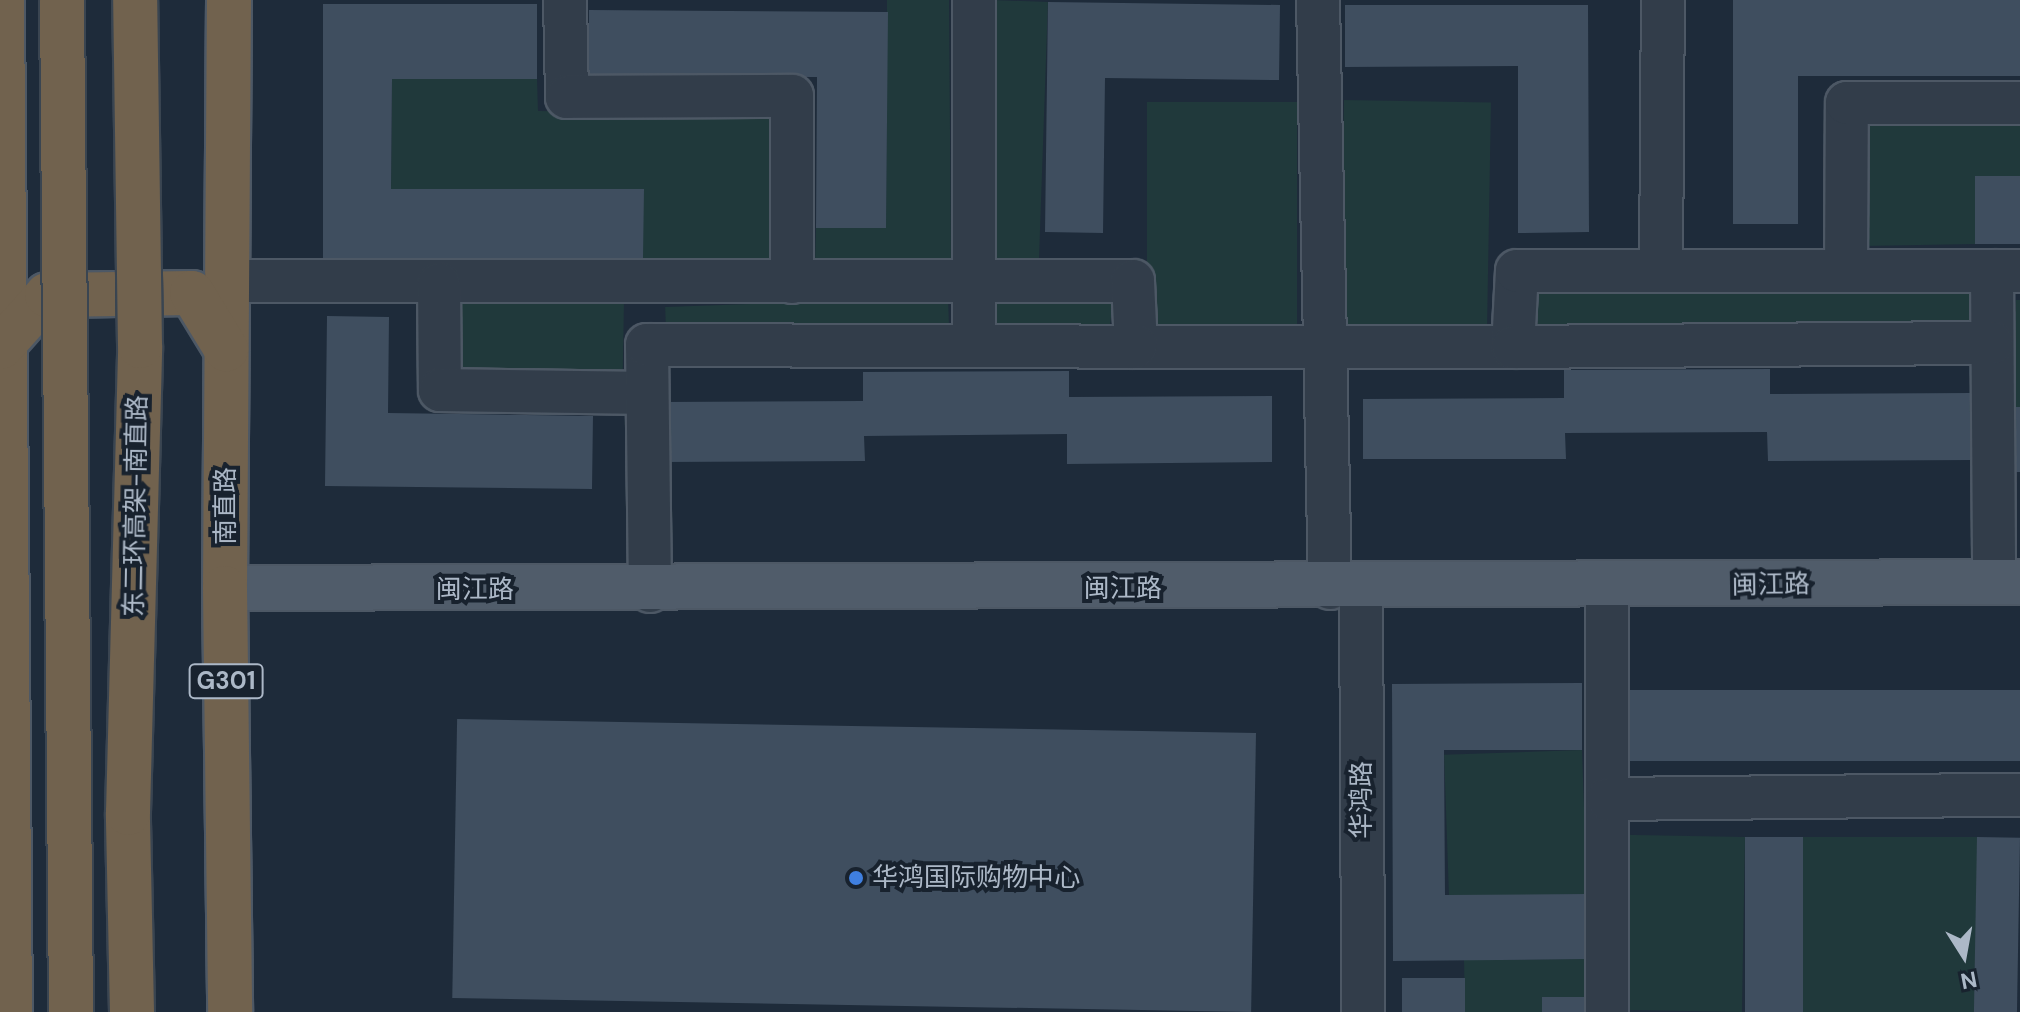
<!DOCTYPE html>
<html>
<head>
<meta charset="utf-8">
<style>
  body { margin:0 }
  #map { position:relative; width:2020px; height:1012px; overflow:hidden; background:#1e2b3a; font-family:"DM Sans","Noto Sans SC",sans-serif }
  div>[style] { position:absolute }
  .green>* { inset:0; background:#20393b; transform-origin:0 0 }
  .building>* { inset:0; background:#3f4e5f; transform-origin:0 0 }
  .roads { filter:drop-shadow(2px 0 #4d5865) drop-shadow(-2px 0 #4d5865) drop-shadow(0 2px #4d5865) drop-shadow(0 -2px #4d5865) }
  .minor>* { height:42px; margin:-21px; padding:0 21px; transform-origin:21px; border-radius:21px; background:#323d4a }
  .major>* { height:44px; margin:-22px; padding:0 22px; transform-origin:22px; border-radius:22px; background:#505c6a }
  .highway>* { height:44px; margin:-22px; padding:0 22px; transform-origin:22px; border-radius:22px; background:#71624e }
  .bridges { filter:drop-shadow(2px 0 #3a4551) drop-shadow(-2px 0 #3a4551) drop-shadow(0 2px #3a4551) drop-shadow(0 -2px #3a4551) }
  .highway-bridge>* { height:44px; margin:-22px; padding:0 22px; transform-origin:22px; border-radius:22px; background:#71624e }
  .dots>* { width:22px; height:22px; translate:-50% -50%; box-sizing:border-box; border:4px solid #18222e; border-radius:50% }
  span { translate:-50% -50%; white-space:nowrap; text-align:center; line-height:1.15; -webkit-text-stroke:8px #18222e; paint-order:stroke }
  .shield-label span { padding:2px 6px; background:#18222e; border:2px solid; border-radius:6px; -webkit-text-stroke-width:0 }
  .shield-label { font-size:24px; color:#acb8c7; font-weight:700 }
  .street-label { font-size:26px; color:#acb8c7 }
  .poi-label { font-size:26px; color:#acb8c7 }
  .left { translate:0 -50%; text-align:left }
  .north { position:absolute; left:1924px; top:916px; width:80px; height:80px; -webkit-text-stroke:6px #18222e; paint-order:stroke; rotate:169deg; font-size:22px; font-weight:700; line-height:32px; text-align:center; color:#acb8c7 }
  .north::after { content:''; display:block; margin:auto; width:28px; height:36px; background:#acb8c7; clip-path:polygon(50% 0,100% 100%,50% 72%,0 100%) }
</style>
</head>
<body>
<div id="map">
  <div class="green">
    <i style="clip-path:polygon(887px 0,949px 0,951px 265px,815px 267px,816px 228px,886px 227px)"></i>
    <i style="left:991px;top:0;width:57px;height:267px;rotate:2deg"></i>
    <i style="clip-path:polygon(392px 79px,537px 79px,538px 111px,770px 113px,771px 261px,643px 259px,643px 189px,391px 189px)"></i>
    <i style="left:1344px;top:100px;width:147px;height:224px;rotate:1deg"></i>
    <i style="left:1147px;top:102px;width:150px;height:225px"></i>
    <i style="clip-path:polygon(2020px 117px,2020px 176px,1975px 176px,1976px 244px,1863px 246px,1866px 121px)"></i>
    <i style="left:1538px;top:286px;width:437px;height:41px;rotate:1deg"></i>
    <i style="clip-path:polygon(991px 294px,1114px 297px,1109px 331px,991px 334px)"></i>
    <i style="left:948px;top:297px;width:36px;height:283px;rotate:88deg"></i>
    <i style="left:459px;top:299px;width:165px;height:78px;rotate:1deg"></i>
    <i style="clip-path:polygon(2016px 300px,2020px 300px,2020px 407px,2014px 407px)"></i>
    <i style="left:1582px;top:750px;width:144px;height:138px;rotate:88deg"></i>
    <i style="left:1745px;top:837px;width:175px;height:137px;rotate:91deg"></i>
    <i style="left:1803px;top:837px;width:174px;height:175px"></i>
    <i style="clip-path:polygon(1587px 959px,1584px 997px,1542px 997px,1542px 1012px,1465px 1012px,1464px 960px)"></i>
  </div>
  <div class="building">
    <i style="clip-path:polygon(1733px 0,2020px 0,2020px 76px,1798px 76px,1798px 224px,1733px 224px)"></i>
    <i style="clip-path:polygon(1048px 2px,1280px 5px,1279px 80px,1105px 78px,1103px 233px,1045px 232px)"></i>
    <i style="clip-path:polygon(323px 4px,537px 4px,537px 79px,392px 79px,391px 189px,644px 189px,643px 259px,323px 258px)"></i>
    <i style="clip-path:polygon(1345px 5px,1588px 5px,1589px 232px,1518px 233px,1518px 66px,1345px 67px)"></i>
    <i style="clip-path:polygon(589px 10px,888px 12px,886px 228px,816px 228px,817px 77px,589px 76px)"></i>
    <i style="left:1975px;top:176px;width:45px;height:68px"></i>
    <i style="clip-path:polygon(327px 316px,389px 317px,388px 413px,593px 416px,592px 489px,325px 486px)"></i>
    <i style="clip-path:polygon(1770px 369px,1770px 394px,1972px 393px,1973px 460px,1768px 461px,1767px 432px,1565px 433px,1566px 459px,1363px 459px,1363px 399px,1564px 398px,1564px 370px)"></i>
    <i style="clip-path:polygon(1069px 371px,1069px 397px,1272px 396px,1272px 462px,1067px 464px,1067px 434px,864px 436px,865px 461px,662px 462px,662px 402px,863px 401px,863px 372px)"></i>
    <i style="clip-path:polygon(2014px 407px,2020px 407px,2020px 472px,2015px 472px)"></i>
    <i style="clip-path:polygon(1582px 683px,1582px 750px,1444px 750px,1445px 895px,1587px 894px,1587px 959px,1393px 961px,1392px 684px)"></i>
    <i style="left:1628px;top:690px;width:392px;height:71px"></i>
    <i style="left:1256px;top:733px;width:279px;height:799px;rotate:91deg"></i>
    <i style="left:1745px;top:837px;width:58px;height:175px"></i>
    <i style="left:1977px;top:837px;width:43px;height:175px;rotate:1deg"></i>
    <i style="left:1402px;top:978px;width:63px;height:34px"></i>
    <i style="left:1542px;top:997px;width:42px;height:15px"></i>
  </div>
  <div class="roads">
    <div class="minor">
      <i style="left:565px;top:0;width:97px;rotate:88.8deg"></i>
      <i style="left:567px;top:97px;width:225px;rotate:-0.3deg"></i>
      <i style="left:792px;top:96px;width:186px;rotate:90deg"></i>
      <i style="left:974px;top:0;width:346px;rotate:90deg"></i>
      <i style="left:1318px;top:0;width:588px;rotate:88.83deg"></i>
      <i style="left:1661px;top:271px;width:271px;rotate:-89.6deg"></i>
      <i style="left:1846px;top:271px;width:168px;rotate:-89.7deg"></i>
      <i style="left:1847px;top:103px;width:173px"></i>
      <i style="left:1992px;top:271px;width:311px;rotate:89.6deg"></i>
      <i style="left:225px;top:281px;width:908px"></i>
      <i style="left:1133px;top:281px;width:66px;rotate:87.4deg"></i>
      <i style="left:1136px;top:347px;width:377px"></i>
      <i style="left:1513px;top:347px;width:76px;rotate:-87deg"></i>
      <i style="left:1517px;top:271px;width:503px"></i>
      <i style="left:439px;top:284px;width:106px;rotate:89.5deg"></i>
      <i style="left:440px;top:390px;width:207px;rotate:0.8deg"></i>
      <i style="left:1513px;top:347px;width:479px;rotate:-0.5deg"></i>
      <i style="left:1607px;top:586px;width:426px;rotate:90deg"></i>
      <i style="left:1361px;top:588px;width:424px;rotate:89.7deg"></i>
      <i style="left:650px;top:591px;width:246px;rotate:-90.7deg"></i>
      <i style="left:647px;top:345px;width:489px;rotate:0.2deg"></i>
      <i style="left:1608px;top:799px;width:412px;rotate:-0.6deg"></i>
    </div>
    <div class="major">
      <i style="left:225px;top:588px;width:1795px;rotate:-0.19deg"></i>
    </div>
    <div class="highway">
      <i style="left:2px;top:0;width:1012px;rotate:89.55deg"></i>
      <i style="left:229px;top:0;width:588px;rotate:90.39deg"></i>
      <i style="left:225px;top:588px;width:424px;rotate:89.3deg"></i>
      <i style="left:1px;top:347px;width:69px;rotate:-48.5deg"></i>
      <i style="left:47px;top:295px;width:145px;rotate:-0.8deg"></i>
      <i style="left:192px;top:293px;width:66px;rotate:58.7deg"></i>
    </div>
  </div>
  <div class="bridges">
    <div class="highway-bridge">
      <i style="left:62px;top:0;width:1012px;rotate:89.49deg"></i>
      <i style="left:132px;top:1012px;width:199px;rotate:-91.2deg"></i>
      <i style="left:128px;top:813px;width:467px;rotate:-88.5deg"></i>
      <i style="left:140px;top:346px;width:346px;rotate:-90.8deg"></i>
    </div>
  </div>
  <div class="dots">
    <i style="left:856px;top:878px;background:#3f7fe0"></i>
  </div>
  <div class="shield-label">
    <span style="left:226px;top:681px">G301</span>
  </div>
  <div class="street-label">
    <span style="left:136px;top:506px;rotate:-89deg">东二环高架-南直路</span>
    <span style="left:226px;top:506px;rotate:-90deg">南直路</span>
    <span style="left:1771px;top:585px;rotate:-1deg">闽江路</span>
    <span style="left:1123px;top:589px">闽江路</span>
    <span style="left:475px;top:590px">闽江路</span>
    <span style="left:1362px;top:800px;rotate:-90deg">华鸿路</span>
  </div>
  <div class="poi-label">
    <span class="left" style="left:872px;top:878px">华鸿国际购物中心</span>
  </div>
  <div class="north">N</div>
</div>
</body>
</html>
